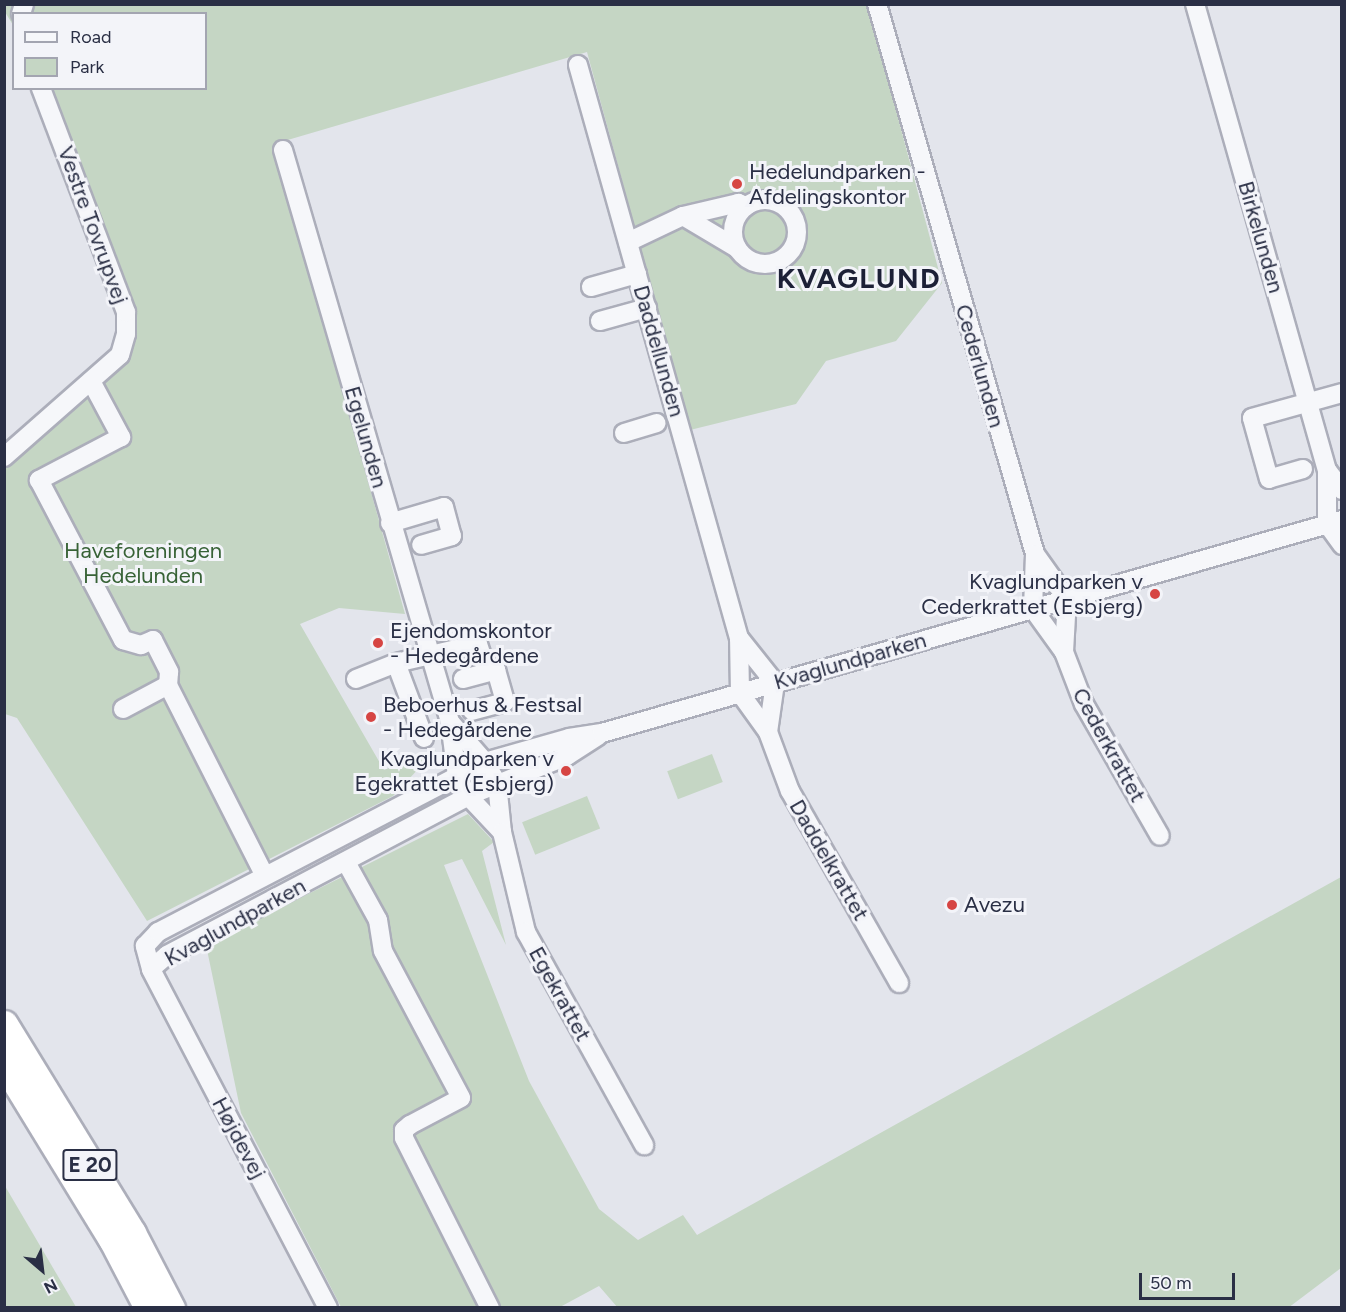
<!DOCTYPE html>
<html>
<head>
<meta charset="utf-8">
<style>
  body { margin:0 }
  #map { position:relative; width:1346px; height:1312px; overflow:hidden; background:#e3e5ec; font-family:Figtree,sans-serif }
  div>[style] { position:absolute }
  .green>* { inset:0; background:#c5d6c4; transform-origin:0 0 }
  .roads { filter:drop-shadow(2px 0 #acaeba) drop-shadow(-2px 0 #acaeba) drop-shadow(0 2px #acaeba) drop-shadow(0 -2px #acaeba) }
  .minor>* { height:18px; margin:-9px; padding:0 9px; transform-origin:9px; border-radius:9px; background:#f6f7fa }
  .minor>.ring { margin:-9px; padding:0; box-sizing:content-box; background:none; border:18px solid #f6f7fa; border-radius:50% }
  .highway>* { height:27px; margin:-13.5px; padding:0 13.5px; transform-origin:13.5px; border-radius:13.5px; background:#fff }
  .dots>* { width:16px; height:16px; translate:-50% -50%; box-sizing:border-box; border:3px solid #f3f4f9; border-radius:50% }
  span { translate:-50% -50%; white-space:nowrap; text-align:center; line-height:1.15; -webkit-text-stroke:6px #f3f4f9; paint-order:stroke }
  .shield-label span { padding:2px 4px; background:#f3f4f9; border:2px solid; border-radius:4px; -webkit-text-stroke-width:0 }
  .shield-label { font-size:21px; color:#2a2f45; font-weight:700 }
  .poi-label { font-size:22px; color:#2a2f45 }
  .left { translate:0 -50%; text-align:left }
  .right { translate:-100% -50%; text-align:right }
  .street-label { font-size:22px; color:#2a2f45 }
  .park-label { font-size:22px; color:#376236 }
  .district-label { font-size:28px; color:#1c2036; font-weight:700; letter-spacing:1.5px }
  .frame { position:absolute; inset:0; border:6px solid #2a2f45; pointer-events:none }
  .legend { position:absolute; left:12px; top:12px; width:195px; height:78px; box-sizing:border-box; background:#f3f4f9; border:2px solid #a3a5b1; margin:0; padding:8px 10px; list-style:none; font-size:18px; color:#2a2f45 }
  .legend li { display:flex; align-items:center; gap:12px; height:30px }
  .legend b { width:30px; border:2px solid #a3a5b1 }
  .north { position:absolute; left:12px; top:1240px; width:60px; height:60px; -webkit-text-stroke:4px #f3f4f9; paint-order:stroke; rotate:152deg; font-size:16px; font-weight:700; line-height:24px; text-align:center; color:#2a2f45 }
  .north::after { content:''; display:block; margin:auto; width:21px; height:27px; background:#2a2f45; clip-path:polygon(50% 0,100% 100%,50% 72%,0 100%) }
  .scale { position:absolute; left:1139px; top:1273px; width:96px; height:27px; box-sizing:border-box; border:3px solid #2a2f45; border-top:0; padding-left:8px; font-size:18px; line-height:21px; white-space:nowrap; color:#2a2f45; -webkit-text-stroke:4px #f3f4f9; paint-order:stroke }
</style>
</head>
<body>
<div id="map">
  <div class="green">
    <i style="clip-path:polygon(5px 5px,868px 5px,942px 283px,896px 341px,826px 361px,796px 404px,690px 430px,587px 52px,274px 144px,405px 614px,339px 608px,300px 624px,384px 770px,436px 750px,393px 796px,147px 921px,17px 718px,5px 714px,4px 462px,120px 359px,137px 332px,95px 203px,48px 89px,206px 88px,206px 14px,14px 14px,13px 25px,5px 12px)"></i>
    <i style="left:712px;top:754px;width:30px;height:48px;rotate:69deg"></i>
    <i style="left:587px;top:796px;width:35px;height:70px;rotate:68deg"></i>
    <i style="clip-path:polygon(468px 814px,494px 842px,482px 851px,506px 945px,462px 859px,444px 865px,529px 1081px,599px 1209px,638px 1240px,683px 1215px,697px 1235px,1341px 877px,1341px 1268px,1288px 1308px,618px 1308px,599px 1286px,560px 1307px,341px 1307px,241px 1113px,206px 945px)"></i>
    <i style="clip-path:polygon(4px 1186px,5px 1186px,76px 1307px,5px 1307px)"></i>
  </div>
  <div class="roads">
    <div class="minor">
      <i style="left:877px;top:4px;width:572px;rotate:73.97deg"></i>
      <i style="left:1195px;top:4px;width:484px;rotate:74.2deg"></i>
      <i style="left:21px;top:14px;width:10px;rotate:-73deg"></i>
      <i style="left:578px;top:65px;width:595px;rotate:74.31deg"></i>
      <i style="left:283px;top:150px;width:596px;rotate:73.72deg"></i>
      <i class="ring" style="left:733px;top:200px;width:46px;height:46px"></i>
      <i style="left:683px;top:216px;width:63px;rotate:30.7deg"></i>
      <i style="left:628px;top:242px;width:61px;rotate:-25.3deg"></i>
      <i style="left:683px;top:216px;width:57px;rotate:-13.3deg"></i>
      <i style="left:738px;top:203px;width:9px;rotate:21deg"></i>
      <i style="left:591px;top:287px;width:48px;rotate:-15.8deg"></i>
      <i style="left:600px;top:321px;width:49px;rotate:-15.5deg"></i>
      <i style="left:91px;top:381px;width:64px;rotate:61.8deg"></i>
      <i style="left:121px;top:437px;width:93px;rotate:152.3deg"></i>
      <i style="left:39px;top:480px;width:181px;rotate:62.3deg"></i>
      <i style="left:123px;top:640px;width:19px;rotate:16deg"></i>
      <i style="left:141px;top:645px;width:13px;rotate:-23deg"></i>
      <i style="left:153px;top:640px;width:36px;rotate:63deg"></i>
      <i style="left:169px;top:672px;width:13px;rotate:94deg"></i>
      <i style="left:168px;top:685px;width:214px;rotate:63.1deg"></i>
      <i style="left:624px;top:433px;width:34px;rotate:-17deg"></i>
      <i style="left:4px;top:457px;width:154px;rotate:-41.3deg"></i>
      <i style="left:120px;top:355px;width:22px;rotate:-74deg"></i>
      <i style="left:126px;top:334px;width:22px;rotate:-90deg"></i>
      <i style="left:126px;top:312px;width:240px;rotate:-110.8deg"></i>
      <i style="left:1303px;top:469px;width:35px;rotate:164deg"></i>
      <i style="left:1269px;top:479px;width:63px;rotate:-105.6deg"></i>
      <i style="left:1252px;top:418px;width:93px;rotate:-15.5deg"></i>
      <i style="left:1342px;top:490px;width:25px;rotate:-127deg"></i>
      <i style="left:1327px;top:470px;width:54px;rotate:90deg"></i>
      <i style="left:1327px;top:524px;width:26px;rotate:54deg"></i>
      <i style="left:390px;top:523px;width:56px;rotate:-16.5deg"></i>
      <i style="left:444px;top:507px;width:30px;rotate:75deg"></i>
      <i style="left:452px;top:536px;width:32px;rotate:164deg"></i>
      <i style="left:739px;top:638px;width:58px;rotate:51.3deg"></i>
      <i style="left:775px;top:683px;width:49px;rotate:98.1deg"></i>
      <i style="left:768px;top:732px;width:48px;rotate:-125.7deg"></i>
      <i style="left:740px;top:693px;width:55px;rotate:-91deg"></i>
      <i style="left:1064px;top:652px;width:53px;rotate:-86.8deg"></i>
      <i style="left:1067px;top:599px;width:55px;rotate:-125.4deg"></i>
      <i style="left:1035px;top:554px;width:55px;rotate:92.1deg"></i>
      <i style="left:1033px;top:609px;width:53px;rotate:54.2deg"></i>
      <i style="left:1064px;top:652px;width:56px;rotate:69deg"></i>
      <i style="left:1084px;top:704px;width:152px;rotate:60.1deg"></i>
      <i style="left:396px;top:663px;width:80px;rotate:69.5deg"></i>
      <i style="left:356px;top:679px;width:43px;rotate:-21.8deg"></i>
      <i style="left:396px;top:663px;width:84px;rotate:-13deg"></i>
      <i style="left:478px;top:644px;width:23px;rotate:72deg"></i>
      <i style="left:485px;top:666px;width:12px;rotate:20deg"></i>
      <i style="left:496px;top:670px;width:33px;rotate:74deg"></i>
      <i style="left:505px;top:702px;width:34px;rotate:165deg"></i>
      <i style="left:463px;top:679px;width:34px;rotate:-15deg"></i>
      <i style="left:123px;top:709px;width:51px;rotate:-28.1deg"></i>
      <i style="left:450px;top:722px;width:53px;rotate:48.8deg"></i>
      <i style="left:485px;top:762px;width:24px;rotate:60deg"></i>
      <i style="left:497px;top:783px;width:49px;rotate:84.2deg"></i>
      <i style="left:502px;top:832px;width:50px;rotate:-133.4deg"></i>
      <i style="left:468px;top:796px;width:23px;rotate:-119deg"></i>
      <i style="left:457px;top:776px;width:54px;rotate:-97.4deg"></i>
      <i style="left:768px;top:732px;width:63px;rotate:69.6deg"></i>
      <i style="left:790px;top:791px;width:221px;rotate:60.4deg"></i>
      <i style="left:502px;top:832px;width:103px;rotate:76.5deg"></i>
      <i style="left:526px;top:932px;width:244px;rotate:61deg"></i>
      <i style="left:346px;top:862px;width:66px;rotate:61.1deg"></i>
      <i style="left:378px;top:920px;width:31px;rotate:81deg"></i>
      <i style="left:383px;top:951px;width:166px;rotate:62deg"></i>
      <i style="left:461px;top:1098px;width:58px;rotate:152.1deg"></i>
      <i style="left:410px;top:1125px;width:8px;rotate:140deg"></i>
      <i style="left:404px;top:1130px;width:8px;rotate:90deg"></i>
      <i style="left:404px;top:1138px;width:191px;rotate:63.2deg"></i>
      <i style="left:151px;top:969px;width:21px;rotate:-41deg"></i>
      <i style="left:167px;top:955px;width:340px;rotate:-27.8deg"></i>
      <i style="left:468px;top:796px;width:107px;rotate:-22deg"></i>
      <i style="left:567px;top:756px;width:37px;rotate:-33deg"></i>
      <i style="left:328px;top:1308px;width:382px;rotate:-117.6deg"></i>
      <i style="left:151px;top:969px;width:24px;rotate:-105deg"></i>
      <i style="left:145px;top:946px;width:19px;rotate:-47deg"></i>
      <i style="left:158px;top:932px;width:369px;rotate:-27.5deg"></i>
      <i style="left:485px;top:762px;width:87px;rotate:-15.9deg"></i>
      <i style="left:569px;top:738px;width:33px;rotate:-9deg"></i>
      <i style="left:602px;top:733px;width:770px;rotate:-16.06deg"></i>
    </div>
    <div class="highway">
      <i style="left:4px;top:1024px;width:245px;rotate:58.5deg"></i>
      <i style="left:132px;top:1233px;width:85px;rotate:62.5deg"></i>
      <i style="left:4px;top:1063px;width:206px;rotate:58.5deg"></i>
      <i style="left:112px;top:1239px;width:78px;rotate:62.4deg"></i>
    </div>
  </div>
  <div class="dots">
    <i style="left:737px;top:184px;background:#d64543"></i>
    <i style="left:1155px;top:594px;background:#d64543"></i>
    <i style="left:378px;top:643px;background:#d64543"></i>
    <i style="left:371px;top:717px;background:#d64543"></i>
    <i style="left:566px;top:771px;background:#d64543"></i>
    <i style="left:952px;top:905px;background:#d64543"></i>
  </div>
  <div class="shield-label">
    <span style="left:90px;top:1165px">E 20</span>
  </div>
  <div class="poi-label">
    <span class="left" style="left:749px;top:184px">Hedelundparken -<br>Afdelingskontor</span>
    <span class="right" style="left:1143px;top:594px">Kvaglundparken v<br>Cederkrattet (Esbjerg)</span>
    <span class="left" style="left:390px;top:643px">Ejendomskontor<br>- Hedegårdene</span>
    <span class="left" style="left:383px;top:717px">Beboerhus &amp; Festsal<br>- Hedegårdene</span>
    <span class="right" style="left:554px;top:771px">Kvaglundparken v<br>Egekrattet (Esbjerg)</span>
    <span class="left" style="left:964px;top:905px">Avezu</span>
  </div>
  <div class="street-label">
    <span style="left:93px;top:225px;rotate:70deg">Vestre Tovrupvej</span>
    <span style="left:1261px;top:237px;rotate:74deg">Birkelunden</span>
    <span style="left:659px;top:351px;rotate:74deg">Daddellunden</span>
    <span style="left:980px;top:366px;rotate:74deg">Cederlunden</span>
    <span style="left:366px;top:437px;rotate:74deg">Egelunden</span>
    <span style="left:850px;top:661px;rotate:-16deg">Kvaglundparken</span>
    <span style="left:1109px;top:745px;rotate:61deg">Cederkrattet</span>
    <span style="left:829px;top:860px;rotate:60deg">Daddelkrattet</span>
    <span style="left:235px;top:922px;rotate:-29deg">Kvaglundparken</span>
    <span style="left:560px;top:994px;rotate:61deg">Egekrattet</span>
    <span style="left:239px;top:1138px;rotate:62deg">Højdevej</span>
  </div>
  <div class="park-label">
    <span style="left:143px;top:563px">Haveforeningen<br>Hedelunden</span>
  </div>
  <div class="district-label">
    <span style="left:859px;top:278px">KVAGLUND</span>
  </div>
  <div class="frame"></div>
  <ul class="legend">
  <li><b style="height:8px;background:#f6f7fa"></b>Road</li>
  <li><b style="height:16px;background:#c5d6c4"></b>Park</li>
  </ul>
  <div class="north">N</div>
  <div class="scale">50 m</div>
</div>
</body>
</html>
